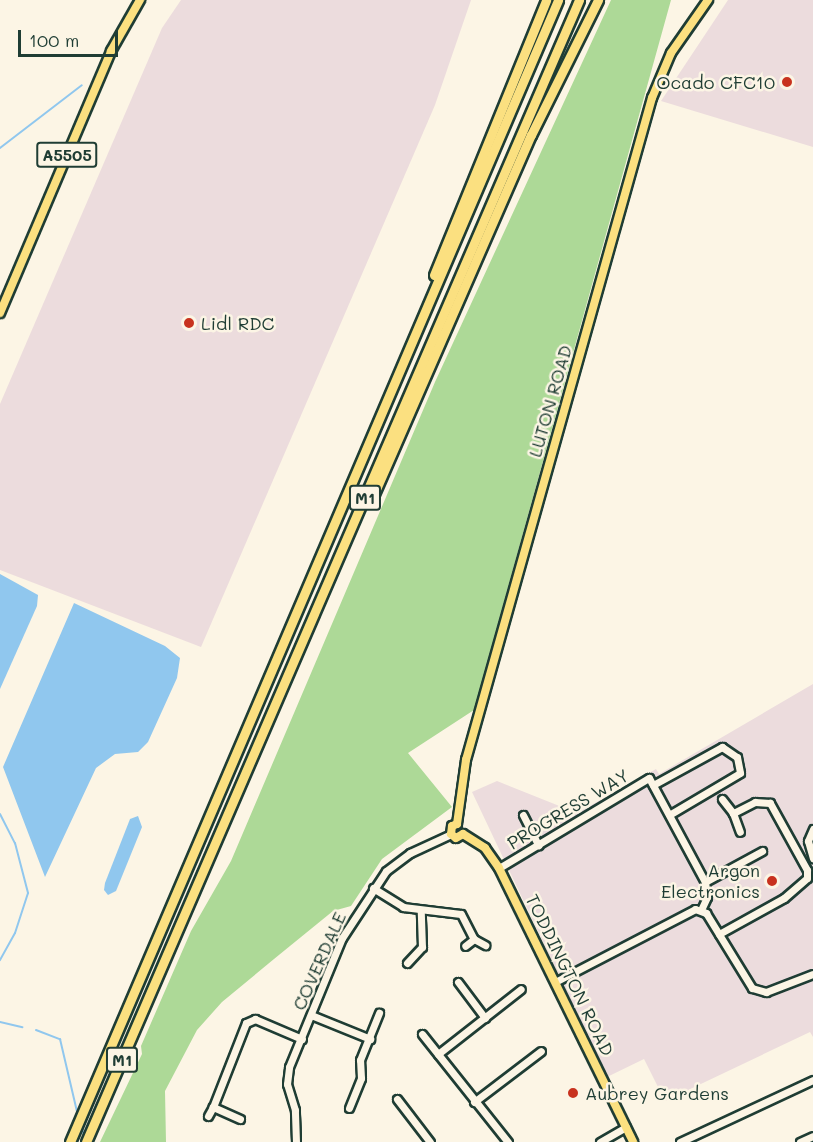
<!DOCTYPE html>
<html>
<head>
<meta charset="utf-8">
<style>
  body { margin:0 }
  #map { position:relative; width:813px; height:1142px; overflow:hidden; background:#fcf5e5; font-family:Mali,sans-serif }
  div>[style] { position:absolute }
  .built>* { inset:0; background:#ecdcdd }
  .green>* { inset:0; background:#add997 }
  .water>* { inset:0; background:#90c7ee }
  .stream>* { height:2px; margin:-1px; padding:0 1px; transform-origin:1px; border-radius:1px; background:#90c7ee }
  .roads { filter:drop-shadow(2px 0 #1f3d34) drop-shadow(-2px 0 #1f3d34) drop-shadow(0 2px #1f3d34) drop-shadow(0 -2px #1f3d34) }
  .minor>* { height:7px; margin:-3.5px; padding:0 3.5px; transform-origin:3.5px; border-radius:3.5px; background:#fcf5e5 }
  .major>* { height:8px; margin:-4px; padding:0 4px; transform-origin:4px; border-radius:4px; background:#fbe080 }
  .highway>* { height:9px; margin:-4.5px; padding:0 4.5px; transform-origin:4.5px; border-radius:4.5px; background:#fbe080 }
  .dots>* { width:16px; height:16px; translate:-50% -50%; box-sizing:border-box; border:3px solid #fcf5e5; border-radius:50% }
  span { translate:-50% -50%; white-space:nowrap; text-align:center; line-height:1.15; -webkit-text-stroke:5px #fcf5e5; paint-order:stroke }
  .shield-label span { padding:2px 4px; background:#fcf5e5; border:2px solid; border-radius:4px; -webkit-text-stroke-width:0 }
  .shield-label { font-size:16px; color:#1f3d34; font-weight:700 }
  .poi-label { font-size:18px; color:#1f3d34 }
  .right { translate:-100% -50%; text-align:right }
  .left { translate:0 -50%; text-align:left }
  .street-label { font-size:18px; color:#1f3d34 }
  .scale { position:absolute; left:18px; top:30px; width:100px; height:27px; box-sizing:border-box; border:3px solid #1f3d34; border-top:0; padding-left:8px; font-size:18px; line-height:21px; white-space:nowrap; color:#1f3d34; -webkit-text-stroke:4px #fcf5e5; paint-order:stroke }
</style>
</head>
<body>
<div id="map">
  <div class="built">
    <i style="clip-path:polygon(181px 0,471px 0,435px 105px,201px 647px,0 570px,0 404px,162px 28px)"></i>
    <i style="clip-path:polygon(728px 0,813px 0,813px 147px,661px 101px)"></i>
    <i style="clip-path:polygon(813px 684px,813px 1037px,810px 1032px,665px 1101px,644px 1059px,607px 1077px,472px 792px,497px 781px,577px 813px,656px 769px,659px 774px)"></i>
  </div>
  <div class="green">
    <i style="clip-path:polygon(611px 0,671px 0,474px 710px,408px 753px,452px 807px,382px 859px,351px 906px,333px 911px,274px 959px,222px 1002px,197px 1030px,165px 1091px,166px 1142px,100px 1142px,142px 1054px,141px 1046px,191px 931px,231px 861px,435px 382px)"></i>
  </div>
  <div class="water">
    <i style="clip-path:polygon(0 574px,38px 595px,37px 606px,0 689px)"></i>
    <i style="clip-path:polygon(74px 603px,165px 646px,180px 658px,177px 678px,148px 742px,138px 752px,115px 754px,96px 768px,45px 877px,3px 767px)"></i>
    <i style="clip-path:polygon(138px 816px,142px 827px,116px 891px,108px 895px,104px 890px,105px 883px,130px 819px)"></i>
  </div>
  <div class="stream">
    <i style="left:0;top:148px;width:103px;rotate:-37.5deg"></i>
    <i style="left:0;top:814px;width:33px;rotate:63deg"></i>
    <i style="left:15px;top:843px;width:52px;rotate:75.4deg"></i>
    <i style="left:28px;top:893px;width:42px;rotate:108deg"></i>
    <i style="left:15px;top:933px;width:31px;rotate:119deg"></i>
    <i style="left:0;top:1022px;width:23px;rotate:13deg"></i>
    <i style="left:36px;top:1030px;width:26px;rotate:21deg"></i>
    <i style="left:60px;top:1039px;width:79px;rotate:76.8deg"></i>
    <i style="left:81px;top:1124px;width:12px;rotate:76deg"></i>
  </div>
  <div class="roads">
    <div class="minor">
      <i style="left:653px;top:785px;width:79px;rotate:-28.8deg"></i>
      <i style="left:722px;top:747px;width:18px;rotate:34deg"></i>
      <i style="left:737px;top:757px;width:16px;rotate:79deg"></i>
      <i style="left:740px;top:773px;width:82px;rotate:149.4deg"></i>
      <i style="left:722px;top:799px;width:18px;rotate:52deg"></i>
      <i style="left:523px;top:815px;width:34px;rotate:63deg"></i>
      <i style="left:813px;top:829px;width:13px;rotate:113deg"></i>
      <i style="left:808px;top:841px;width:18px;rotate:74deg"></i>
      <i style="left:499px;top:868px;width:175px;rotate:-31deg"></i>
      <i style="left:649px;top:778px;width:118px;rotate:61.7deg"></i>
      <i style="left:705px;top:882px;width:15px;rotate:82deg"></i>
      <i style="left:707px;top:897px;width:14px;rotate:115deg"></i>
      <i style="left:705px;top:882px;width:65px;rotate:-28.5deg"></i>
      <i style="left:373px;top:888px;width:36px;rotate:32deg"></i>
      <i style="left:403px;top:907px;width:58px;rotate:6.9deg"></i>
      <i style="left:461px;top:914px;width:28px;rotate:63deg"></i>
      <i style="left:474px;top:939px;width:11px;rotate:142deg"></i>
      <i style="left:719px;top:934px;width:74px;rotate:-29deg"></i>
      <i style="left:784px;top:898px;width:30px;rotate:-41deg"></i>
      <i style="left:807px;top:878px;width:8px;rotate:-90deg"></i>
      <i style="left:807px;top:870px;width:77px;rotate:-118.9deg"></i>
      <i style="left:770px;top:803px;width:15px;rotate:-176deg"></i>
      <i style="left:755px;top:802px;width:25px;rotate:153deg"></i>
      <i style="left:733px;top:813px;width:20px;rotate:70deg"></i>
      <i style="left:474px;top:939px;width:13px;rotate:29deg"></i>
      <i style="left:407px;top:963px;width:22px;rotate:-47deg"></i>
      <i style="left:422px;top:947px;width:37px;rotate:-92deg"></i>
      <i style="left:458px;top:982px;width:45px;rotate:53.1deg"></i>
      <i style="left:555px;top:982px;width:158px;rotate:-27.5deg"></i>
      <i style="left:695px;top:909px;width:12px;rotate:20deg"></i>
      <i style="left:706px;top:913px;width:88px;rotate:58.5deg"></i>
      <i style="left:752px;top:988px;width:15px;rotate:16deg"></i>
      <i style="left:766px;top:992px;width:50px;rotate:-21deg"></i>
      <i style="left:311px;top:1015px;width:64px;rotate:22.1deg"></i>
      <i style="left:422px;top:1034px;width:138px;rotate:51.5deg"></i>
      <i style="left:438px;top:1054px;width:105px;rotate:-38.1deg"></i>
      <i style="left:397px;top:1099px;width:54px;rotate:52.5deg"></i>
      <i style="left:474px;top:1102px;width:84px;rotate:-37.3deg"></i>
      <i style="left:349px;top:1108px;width:32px;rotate:-68deg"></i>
      <i style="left:361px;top:1078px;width:18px;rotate:-93deg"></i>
      <i style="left:360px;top:1060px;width:51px;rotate:-68deg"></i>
      <i style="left:208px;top:1116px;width:10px;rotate:-61deg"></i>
      <i style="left:240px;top:1119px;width:30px;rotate:-156deg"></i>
      <i style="left:213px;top:1107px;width:90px;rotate:-68.6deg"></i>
      <i style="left:246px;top:1023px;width:10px;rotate:-24deg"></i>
      <i style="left:255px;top:1019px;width:51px;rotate:23.1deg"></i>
      <i style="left:296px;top:1142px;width:32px;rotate:-92deg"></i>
      <i style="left:295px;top:1110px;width:27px;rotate:-107deg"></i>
      <i style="left:287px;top:1084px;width:17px;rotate:-83deg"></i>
      <i style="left:289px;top:1067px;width:139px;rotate:-67.7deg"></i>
      <i style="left:342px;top:938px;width:80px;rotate:-56.7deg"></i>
      <i style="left:386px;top:871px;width:30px;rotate:-37deg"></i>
      <i style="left:410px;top:853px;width:45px;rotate:-24.9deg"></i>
      <i style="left:600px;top:1142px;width:30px;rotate:-30deg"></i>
      <i style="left:680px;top:1142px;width:147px;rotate:-25deg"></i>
      <i style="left:800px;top:1142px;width:14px;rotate:-25deg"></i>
    </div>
    <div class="major">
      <i style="left:0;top:313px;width:285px;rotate:-67deg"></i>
      <i style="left:111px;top:51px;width:59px;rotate:-60.4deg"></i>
      <i style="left:457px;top:824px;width:65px;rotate:-82deg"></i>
      <i style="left:466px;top:760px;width:688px;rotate:-74.31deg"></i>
      <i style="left:652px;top:98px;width:49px;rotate:-67.1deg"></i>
      <i style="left:671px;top:53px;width:65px;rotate:-55.1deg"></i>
      <i style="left:457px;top:824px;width:5px;rotate:158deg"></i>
      <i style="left:452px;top:826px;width:8px;rotate:97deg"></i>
      <i style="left:451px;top:834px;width:6px;rotate:39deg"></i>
      <i style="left:456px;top:838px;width:8px;rotate:-30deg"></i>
      <i style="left:463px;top:834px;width:26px;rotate:32deg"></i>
      <i style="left:485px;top:848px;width:24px;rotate:55deg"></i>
      <i style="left:499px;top:868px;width:305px;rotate:63.9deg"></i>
    </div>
    <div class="highway">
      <i style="left:434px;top:275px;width:297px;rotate:-67.8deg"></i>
      <i style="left:370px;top:503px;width:402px;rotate:-66.4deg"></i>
      <i style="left:531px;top:135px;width:151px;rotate:-63.6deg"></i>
      <i style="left:70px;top:1142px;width:1242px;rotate:-66.86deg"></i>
      <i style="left:86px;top:1142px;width:1244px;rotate:-66.65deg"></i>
    </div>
  </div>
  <div class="dots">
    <i style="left:787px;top:82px;background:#c8321e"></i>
    <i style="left:189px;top:323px;background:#c8321e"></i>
    <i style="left:772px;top:881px;background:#c8321e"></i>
    <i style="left:573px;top:1093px;background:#c8321e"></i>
  </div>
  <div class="shield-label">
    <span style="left:67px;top:155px">A5505</span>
    <span style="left:365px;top:498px">M1</span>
    <span style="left:122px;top:1060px">M1</span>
  </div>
  <div class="poi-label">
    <span class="right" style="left:775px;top:82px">Ocado CFC10</span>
    <span class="left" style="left:201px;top:323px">Lidl RDC</span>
    <span class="right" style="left:760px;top:881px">Argon<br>Electronics</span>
    <span class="left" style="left:585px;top:1093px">Aubrey Gardens</span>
  </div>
  <div class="street-label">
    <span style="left:550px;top:401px;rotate:-74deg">LUTON ROAD</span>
    <span style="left:568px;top:809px;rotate:-31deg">PROGRESS WAY</span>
    <span style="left:319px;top:961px;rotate:-66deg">COVERDALE</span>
    <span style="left:570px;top:975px;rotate:64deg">TODDINGTON ROAD</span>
  </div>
  <div class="scale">100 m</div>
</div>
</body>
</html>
